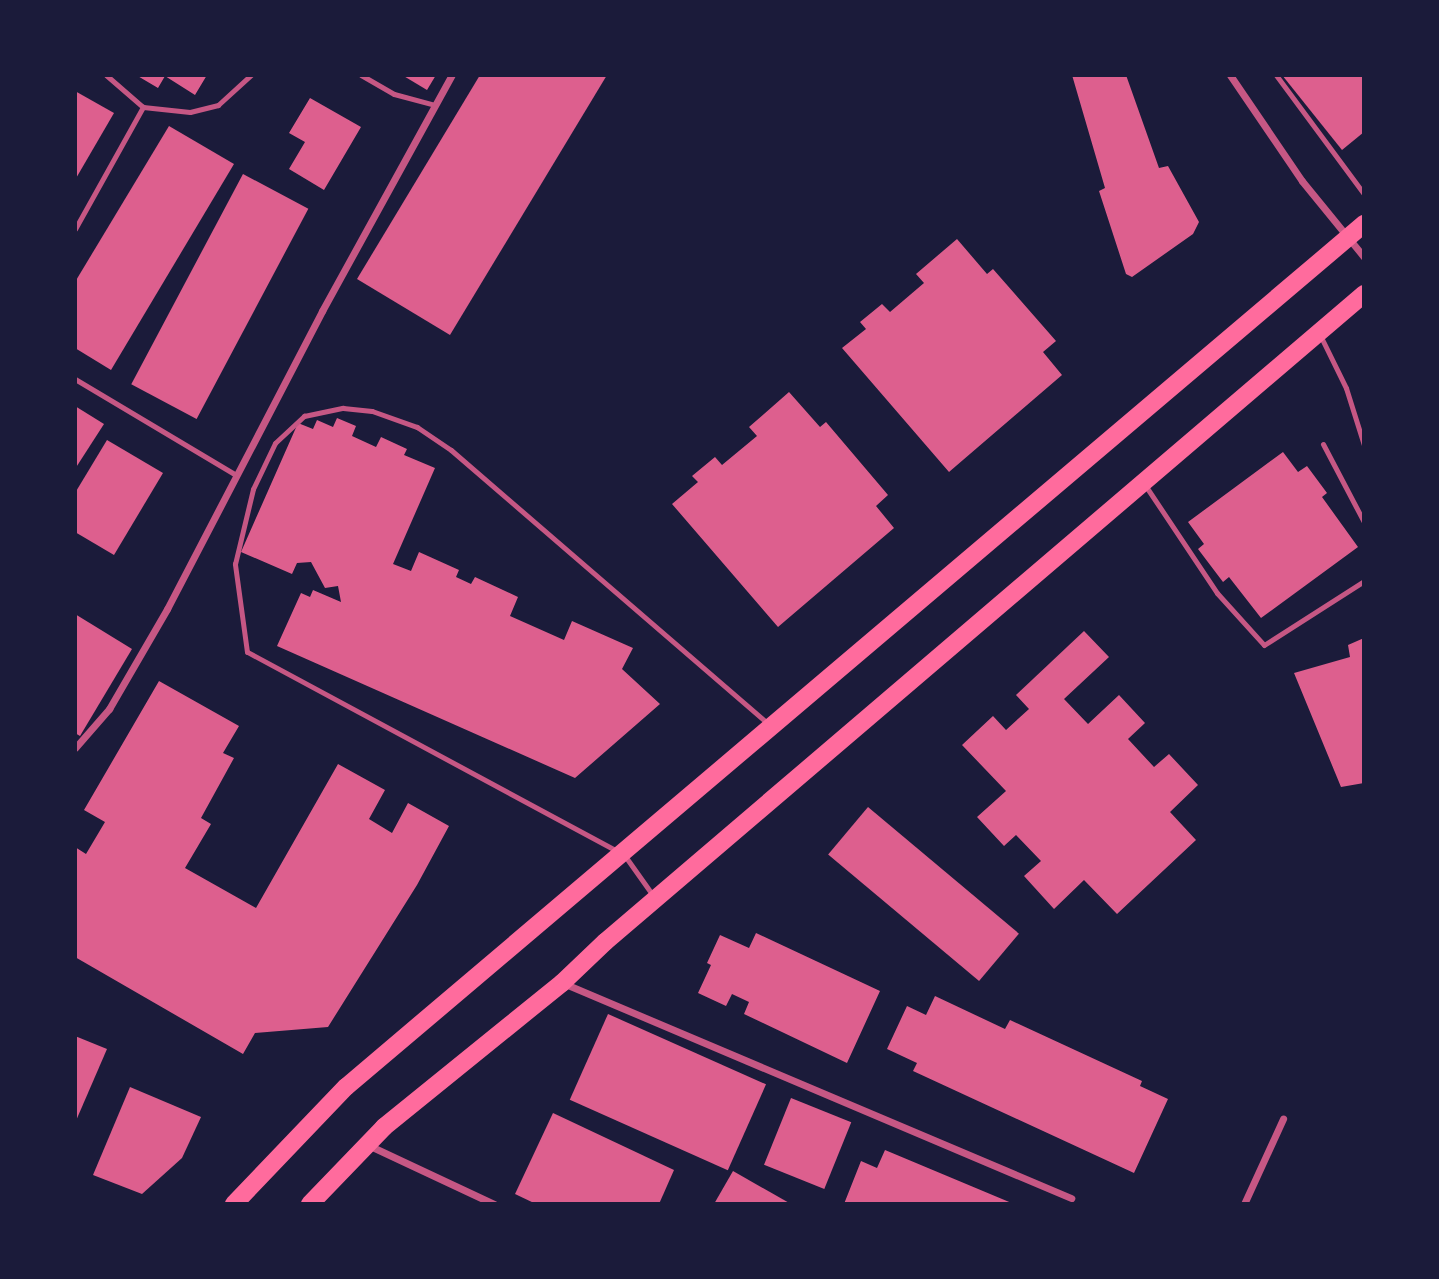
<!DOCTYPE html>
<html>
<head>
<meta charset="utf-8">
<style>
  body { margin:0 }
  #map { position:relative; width:1439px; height:1279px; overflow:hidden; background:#1b1b3a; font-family:Barlow,sans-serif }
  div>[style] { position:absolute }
  .building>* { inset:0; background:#dd5f8e; transform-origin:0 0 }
  .service>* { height:5px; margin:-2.5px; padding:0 2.5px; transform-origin:2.5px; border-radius:2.5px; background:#c65784 }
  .minor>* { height:7px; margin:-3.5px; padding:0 3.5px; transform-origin:3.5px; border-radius:3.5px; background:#c65784 }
  .primary>* { height:18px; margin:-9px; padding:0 9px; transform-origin:9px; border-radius:9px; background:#ff6b9d }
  span { translate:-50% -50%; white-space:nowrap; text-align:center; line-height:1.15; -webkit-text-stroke:5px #1b1b3a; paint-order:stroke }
  .frame { position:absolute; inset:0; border:77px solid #1b1b3a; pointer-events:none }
</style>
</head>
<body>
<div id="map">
  <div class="building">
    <i style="clip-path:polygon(136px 75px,207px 75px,195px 95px,165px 76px,158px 88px)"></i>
    <i style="clip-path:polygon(402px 75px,436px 75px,427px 90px)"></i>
    <i style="clip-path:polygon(480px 75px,607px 75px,450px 335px,357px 279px)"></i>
    <i style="clip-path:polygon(1072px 75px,1126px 75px,1159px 168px,1168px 166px,1199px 222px,1193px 234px,1132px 277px,1126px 274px,1099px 191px,1105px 188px)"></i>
    <i style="clip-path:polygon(1282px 75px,1364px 75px,1364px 132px,1342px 150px)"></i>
    <i style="clip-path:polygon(75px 91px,114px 113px,75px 180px)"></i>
    <i style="clip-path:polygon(310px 98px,361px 127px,324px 190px,289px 169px,305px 142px,289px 133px)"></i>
    <i style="clip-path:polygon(169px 126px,234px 164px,111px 370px,75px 348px,75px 282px)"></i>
    <i style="left:243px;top:174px;width:74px;height:238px;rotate:28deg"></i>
    <i style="clip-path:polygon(957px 239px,987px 274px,993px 269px,1056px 341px,1043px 352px,1062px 375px,949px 472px,842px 348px,866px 329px,860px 322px,882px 304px,890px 312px,924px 283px,916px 274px)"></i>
    <i style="clip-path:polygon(789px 392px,820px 427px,826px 422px,888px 495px,876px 506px,894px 528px,778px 627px,672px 504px,698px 482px,692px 476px,715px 457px,722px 465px,757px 436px,749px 427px)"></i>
    <i style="clip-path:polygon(75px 406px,104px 424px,75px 469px)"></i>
    <i style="clip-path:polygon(337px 418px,356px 426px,352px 436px,376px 447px,381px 437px,407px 449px,404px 455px,435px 468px,393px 564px,411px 571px,419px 552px,459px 570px,456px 577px,471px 584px,475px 577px,518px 597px,510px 616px,564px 640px,572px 621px,633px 648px,622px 669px,660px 704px,575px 778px,277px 646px,301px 593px,310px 597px,313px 590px,341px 602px,338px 586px,325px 588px,311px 562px,297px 563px,292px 574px,241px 552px,298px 423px,313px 429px,317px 420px,333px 427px)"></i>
    <i style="clip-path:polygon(107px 440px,163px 473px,114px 555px,75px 532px,75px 493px)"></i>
    <i style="clip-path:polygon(1283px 452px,1298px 472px,1307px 466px,1327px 493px,1322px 497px,1358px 547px,1261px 618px,1229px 577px,1223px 582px,1198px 549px,1204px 544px,1188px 522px)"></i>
    <i style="clip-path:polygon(75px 614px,132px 649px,80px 736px,75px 733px)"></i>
    <i style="clip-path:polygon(1084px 631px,1109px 657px,1064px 699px,1088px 724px,1119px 695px,1145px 723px,1128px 739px,1154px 767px,1169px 754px,1198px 785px,1170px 812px,1196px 840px,1117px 914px,1084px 880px,1054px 909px,1024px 876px,1041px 861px,1016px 835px,1004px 846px,977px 817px,1006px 791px,962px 745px,993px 716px,1006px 730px,1029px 709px,1016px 695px)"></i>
    <i style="clip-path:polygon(1364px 638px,1364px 783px,1341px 787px,1294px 673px,1350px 657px,1348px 645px)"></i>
    <i style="clip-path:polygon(159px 681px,239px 726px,223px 753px,234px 758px,201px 818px,211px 824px,185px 868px,256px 908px,338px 764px,385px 790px,369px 819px,392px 833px,408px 803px,449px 826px,417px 885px,328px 1027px,255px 1033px,243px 1054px,75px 957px,75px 847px,86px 854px,105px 822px,84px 810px)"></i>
    <i style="left:868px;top:807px;width:197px;height:62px;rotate:40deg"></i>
    <i style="clip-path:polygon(756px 933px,880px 991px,847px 1063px,744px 1014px,749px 1002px,732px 994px,726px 1006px,698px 993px,711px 965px,707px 963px,720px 935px,749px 948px)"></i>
    <i style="clip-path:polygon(935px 996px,1005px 1029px,1010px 1020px,1142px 1081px,1140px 1086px,1168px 1099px,1134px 1173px,913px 1071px,917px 1063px,887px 1049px,907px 1006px,926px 1015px)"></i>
    <i style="left:608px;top:1014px;width:173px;height:94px;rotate:24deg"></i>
    <i style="clip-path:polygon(75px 1036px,107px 1049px,75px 1123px)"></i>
    <i style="clip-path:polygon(130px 1087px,201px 1117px,182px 1158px,142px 1194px,93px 1175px)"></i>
    <i style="left:791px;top:1098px;width:65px;height:72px;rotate:22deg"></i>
    <i style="clip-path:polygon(553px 1113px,674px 1170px,659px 1204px,536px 1204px,515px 1194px)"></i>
    <i style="clip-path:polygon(885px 1150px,1014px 1204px,844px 1204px,861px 1161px,877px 1168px)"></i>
    <i style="clip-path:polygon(733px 1171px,791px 1204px,714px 1204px)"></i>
  </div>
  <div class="service">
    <i style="left:106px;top:75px;width:49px;rotate:40.9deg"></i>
    <i style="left:143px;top:107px;width:47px;rotate:6.1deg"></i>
    <i style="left:190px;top:112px;width:29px;rotate:-14deg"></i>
    <i style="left:218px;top:105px;width:45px;rotate:-42.3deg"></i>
    <i style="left:361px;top:75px;width:38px;rotate:30deg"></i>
    <i style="left:394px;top:94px;width:42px;rotate:15deg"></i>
    <i style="left:1276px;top:75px;width:148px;rotate:53.5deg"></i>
    <i style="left:75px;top:229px;width:140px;rotate:-60.9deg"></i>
    <i style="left:1321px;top:337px;width:57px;rotate:63.9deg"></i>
    <i style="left:1346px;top:388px;width:60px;rotate:72.5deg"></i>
    <i style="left:75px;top:379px;width:187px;rotate:30.8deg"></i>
    <i style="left:1323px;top:444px;width:88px;rotate:62.3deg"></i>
    <i style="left:1145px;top:485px;width:130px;rotate:56.3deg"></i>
    <i style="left:1217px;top:593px;width:70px;rotate:47.9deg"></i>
    <i style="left:1264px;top:645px;width:119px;rotate:-32.6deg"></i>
    <i style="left:617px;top:851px;width:420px;rotate:-151.7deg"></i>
    <i style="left:247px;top:652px;width:89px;rotate:-97.8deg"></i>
    <i style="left:235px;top:564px;width:77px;rotate:-76.5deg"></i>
    <i style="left:253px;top:489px;width:51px;rotate:-64.4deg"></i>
    <i style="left:275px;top:443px;width:40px;rotate:-43deg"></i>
    <i style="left:304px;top:416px;width:40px;rotate:-12deg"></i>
    <i style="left:343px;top:408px;width:29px;rotate:6deg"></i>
    <i style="left:372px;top:411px;width:48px;rotate:19.6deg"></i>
    <i style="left:417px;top:427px;width:41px;rotate:34.1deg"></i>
    <i style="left:451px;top:450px;width:419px;rotate:40.8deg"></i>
    <i style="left:625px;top:856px;width:50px;rotate:54.7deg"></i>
  </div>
  <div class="minor">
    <i style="left:1230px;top:75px;width:128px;rotate:55.8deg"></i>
    <i style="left:1302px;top:181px;width:98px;rotate:50.8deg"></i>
    <i style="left:75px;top:748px;width:52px;rotate:-48.9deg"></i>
    <i style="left:109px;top:709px;width:116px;rotate:-59.9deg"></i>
    <i style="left:167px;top:609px;width:336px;rotate:-62.5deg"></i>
    <i style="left:322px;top:311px;width:269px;rotate:-61.2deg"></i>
    <i style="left:563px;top:983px;width:552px;rotate:22.94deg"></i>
    <i style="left:368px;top:1145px;width:139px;rotate:25.1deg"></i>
    <i style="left:1244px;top:1204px;width:94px;rotate:-65.4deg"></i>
  </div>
  <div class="primary">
    <i style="left:234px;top:1204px;width:162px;rotate:-46.3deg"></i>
    <i style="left:346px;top:1087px;width:1335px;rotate:-40.29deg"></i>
    <i style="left:310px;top:1204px;width:107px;rotate:-46.1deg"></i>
    <i style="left:384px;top:1127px;width:229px;rotate:-39deg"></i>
    <i style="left:562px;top:983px;width:59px;rotate:-43.6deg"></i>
    <i style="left:605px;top:942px;width:998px;rotate:-40.49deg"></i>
  </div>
  <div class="frame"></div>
</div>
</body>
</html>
